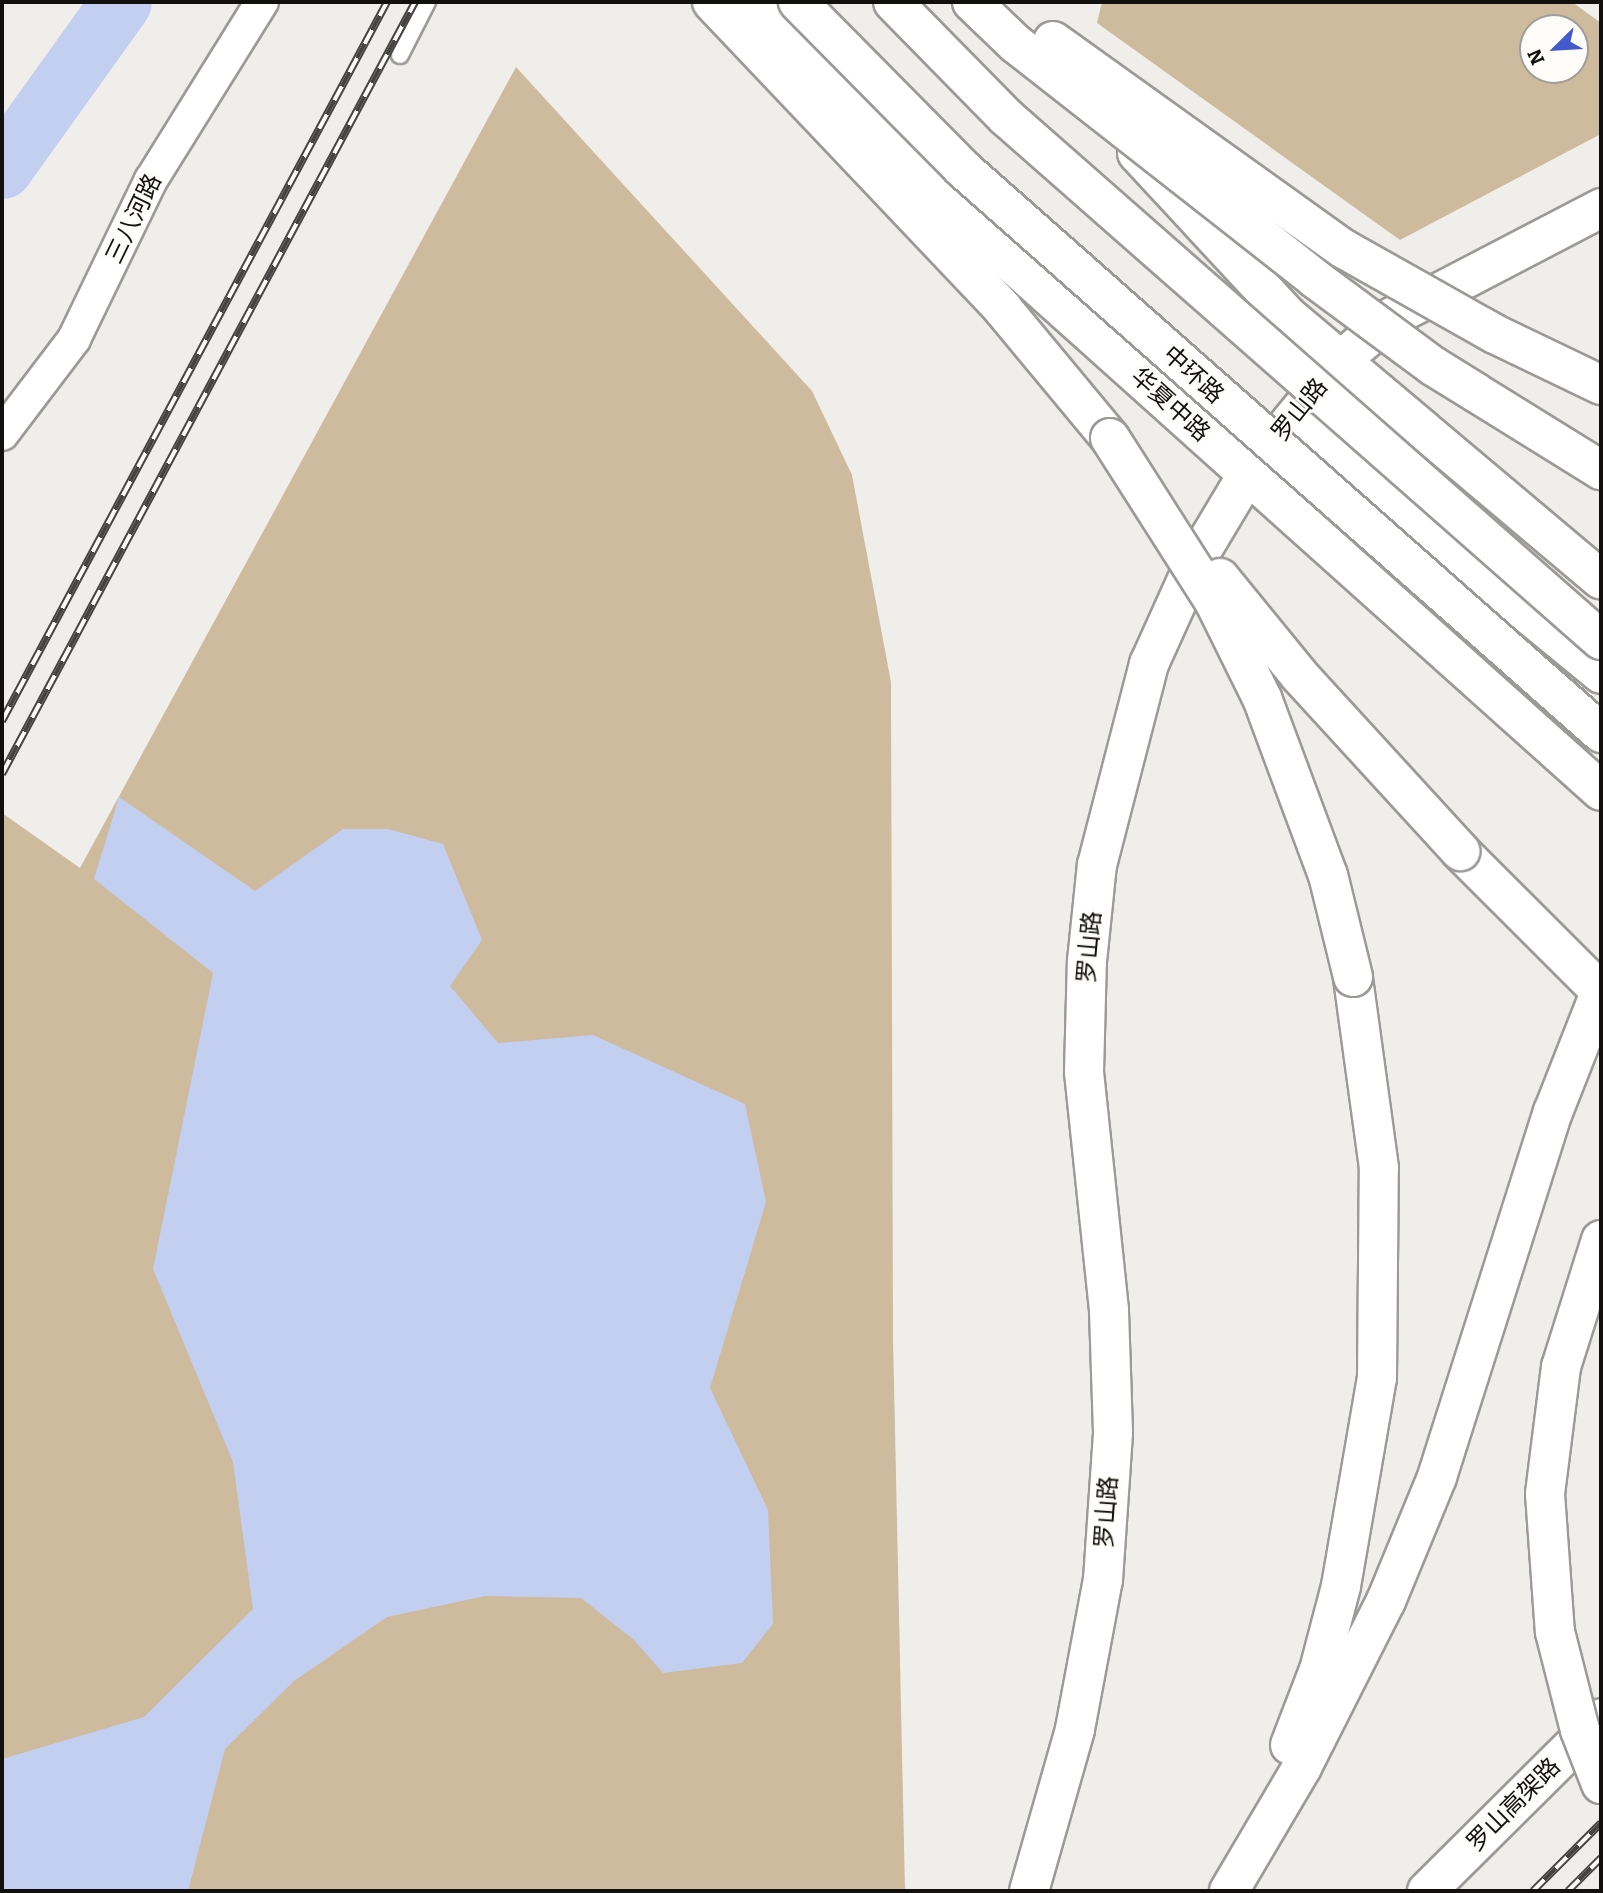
<!DOCTYPE html>
<html>
<head>
<meta charset="utf-8">
<style>
  body { margin:0 }
  #map { position:relative; width:1603px; height:1893px; overflow:hidden; background:#f0eeeb; font-family:Bitter,"Noto Sans SC",serif }
  div>[style] { position:absolute }
  .green>* { inset:0; background:#ceba9c }
  .water>* { inset:0; background:#c3cff0 }
  .river>* { height:61px; margin:-30.5px; padding:0 30.5px; transform-origin:30.5px; border-radius:30.5px; background:#c3cff0 }
  .roads { filter:drop-shadow(2px 0 #9b9a97) drop-shadow(-2px 0 #9b9a97) drop-shadow(0 2px #9b9a97) drop-shadow(0 -2px #9b9a97) }
  .service>* { height:16px; margin:-8px; padding:0 8px; transform-origin:8px; border-radius:8px; background:#fff }
  .minor>* { height:32px; margin:-16px; padding:0 16px; transform-origin:16px; border-radius:16px; background:#fff }
  .primary>* { height:38px; margin:-19px; padding:0 19px; transform-origin:19px; border-radius:19px; background:#fff }
  .trunk>* { height:38px; margin:-19px; padding:0 19px; transform-origin:19px; border-radius:19px; background:#fff }
  .rail>* { height:8px; margin-top:-4px; transform-origin:0; background:repeating-linear-gradient(90deg,#fefcf8 0 16px,#464443 0 32px); box-sizing:border-box; border-block:2px solid #464443 }
  .bridges { filter:drop-shadow(2px 0 #9b9a97) drop-shadow(-2px 0 #9b9a97) drop-shadow(0 2px #9b9a97) drop-shadow(0 -2px #9b9a97) }
  .trunk-bridge>* { height:38px; margin:-19px; padding:0 19px; transform-origin:19px; border-radius:19px; background:#fff }
  span { translate:-50% -50%; white-space:nowrap; text-align:center; line-height:1.15; -webkit-text-stroke:5px #fefcf8; paint-order:stroke }
  .street-label { font-size:24px; color:#11100f }
  .frame { position:absolute; inset:0; border:4px solid #11100f; pointer-events:none }
  .north { position:absolute; left:1519px; top:14px; width:70px; height:70px; box-sizing:border-box; background:#fefcf8; border:2px solid #9f9e9b; border-radius:50%; rotate:246deg; font-size:19px; font-weight:700; line-height:28px; text-align:center; color:#11100f }
  .north::after { content:''; display:block; margin:auto; width:24px; height:32px; background:#4359cd; clip-path:polygon(50% 0,100% 100%,50% 72%,0 100%) }
</style>
</head>
<body>
<div id="map">
  <div class="green">
    <i style="clip-path:polygon(evenodd,1102px 2px,1572px 2px,1601px 23px,1601px 134px,1400px 240px,1097px 23px,1102px 2px,1533px 28px,1575px 28px,1575px 70px,1533px 70px,1533px 28px)"></i>
    <i style="clip-path:polygon(516px 67px,812px 391px,852px 475px,891px 682px,893px 1338px,905px 1891px,2px 1891px,2px 813px,80px 868px)"></i>
  </div>
  <div class="water">
    <i style="clip-path:polygon(119px 797px,255px 891px,343px 829px,388px 829px,443px 844px,482px 940px,450px 986px,498px 1043px,593px 1035px,745px 1104px,766px 1202px,710px 1388px,768px 1510px,773px 1624px,742px 1663px,663px 1673px,634px 1640px,581px 1598px,485px 1596px,387px 1617px,294px 1681px,225px 1749px,188px 1891px,2px 1891px,2px 1759px,144px 1717px,253px 1609px,233px 1462px,153px 1269px,213px 973px,94px 879px)"></i>
  </div>
  <div class="river">
    <i style="left:2px;top:168px;width:204px;rotate:-54.4deg"></i>
  </div>
  <div class="roads">
    <div class="service">
      <i style="left:400px;top:55px;width:59px;rotate:-63deg"></i>
    </div>
    <div class="minor">
      <i style="left:2px;top:434px;width:119px;rotate:-52.8deg"></i>
      <i style="left:74px;top:339px;width:177px;rotate:-64.2deg"></i>
      <i style="left:151px;top:180px;width:210px;rotate:-58.1deg"></i>
    </div>
    <div class="primary">
      <i style="left:754px;top:2px;width:292px;rotate:46.2deg"></i>
      <i style="left:956px;top:213px;width:866px;rotate:41.86deg"></i>
      <i style="left:1137px;top:153px;width:222px;rotate:47.2deg"></i>
      <i style="left:1288px;top:316px;width:409px;rotate:40.1deg"></i>
      <i style="left:1292px;top:420px;width:400px;rotate:39.4deg"></i>
      <i style="left:1029px;top:1891px;width:168px;rotate:-74.1deg"></i>
      <i style="left:1075px;top:1729px;width:152px;rotate:-79.4deg"></i>
      <i style="left:1103px;top:1580px;width:148px;rotate:-86.1deg"></i>
      <i style="left:1113px;top:1432px;width:122px;rotate:-91.9deg"></i>
      <i style="left:1109px;top:1310px;width:239px;rotate:-96deg"></i>
      <i style="left:1084px;top:1072px;width:111px;rotate:-88.5deg"></i>
      <i style="left:1087px;top:961px;width:97px;rotate:-84.1deg"></i>
      <i style="left:1097px;top:865px;width:208px;rotate:-75.5deg"></i>
      <i style="left:1149px;top:664px;width:112px;rotate:-65.7deg"></i>
      <i style="left:1195px;top:562px;width:101px;rotate:-59.1deg"></i>
      <i style="left:1247px;top:475px;width:149px;rotate:-50.7deg"></i>
      <i style="left:1341px;top:360px;width:67px;rotate:-40.1deg"></i>
      <i style="left:1392px;top:317px;width:236px;rotate:-27.5deg"></i>
    </div>
    <div class="trunk">
      <i style="left:712px;top:2px;width:422px;rotate:46.5deg"></i>
      <i style="left:1002px;top:308px;width:169px;rotate:50.3deg"></i>
      <i style="left:1460px;top:851px;width:199px;rotate:45deg"></i>
      <i style="left:1290px;top:1745px;width:80px;rotate:-68.9deg"></i>
      <i style="left:1319px;top:1670px;width:87px;rotate:-75.3deg"></i>
      <i style="left:1341px;top:1586px;width:211px;rotate:-80.2deg"></i>
      <i style="left:1377px;top:1378px;width:210px;rotate:-89.5deg"></i>
      <i style="left:1379px;top:1168px;width:193px;rotate:-97.8deg"></i>
      <i style="left:1229px;top:1891px;width:144px;rotate:-59.5deg"></i>
      <i style="left:1302px;top:1767px;width:186px;rotate:-63.2deg"></i>
      <i style="left:1386px;top:1601px;width:134px;rotate:-67.6deg"></i>
      <i style="left:1437px;top:1477px;width:383px;rotate:-72.4deg"></i>
      <i style="left:1553px;top:1112px;width:131px;rotate:-68.5deg"></i>
      <i style="left:1427px;top:1891px;width:245px;rotate:-44.8deg"></i>
    </div>
  </div>
  <div class="rail">
    <i style="left:2px;top:721px;width:816px;rotate:-61.83deg"></i>
    <i style="left:2px;top:774px;width:876px;rotate:-61.85deg"></i>
    <i style="left:1533px;top:1891px;width:96px;rotate:-45deg"></i>
    <i style="left:1568px;top:1891px;width:47px;rotate:-45deg"></i>
  </div>
  <div class="bridges">
    <div class="trunk-bridge">
      <i style="left:798px;top:2px;width:233px;rotate:45.3deg"></i>
      <i style="left:962px;top:168px;width:853px;rotate:41.48deg"></i>
      <i style="left:893px;top:2px;width:161px;rotate:45.5deg"></i>
      <i style="left:1006px;top:117px;width:792px;rotate:41.32deg"></i>
      <i style="left:972px;top:2px;width:61px;rotate:43.7deg"></i>
      <i style="left:1016px;top:44px;width:379px;rotate:38.1deg"></i>
      <i style="left:1314px;top:278px;width:148px;rotate:36.5deg"></i>
      <i style="left:1433px;top:366px;width:198px;rotate:31.8deg"></i>
      <i style="left:1053px;top:41px;width:358px;rotate:35.6deg"></i>
      <i style="left:1344px;top:249px;width:173px;rotate:29.4deg"></i>
      <i style="left:1495px;top:334px;width:118px;rotate:25.7deg"></i>
      <i style="left:1110px;top:438px;width:196px;rotate:57.5deg"></i>
      <i style="left:1215px;top:603px;width:106px;rotate:63.7deg"></i>
      <i style="left:1262px;top:698px;width:189px;rotate:69.6deg"></i>
      <i style="left:1328px;top:875px;width:105px;rotate:76.2deg"></i>
      <i style="left:1220px;top:578px;width:125px;rotate:50.8deg"></i>
      <i style="left:1299px;top:675px;width:239px;rotate:47.5deg"></i>
      <i style="left:1601px;top:1240px;width:133px;rotate:107.5deg"></i>
      <i style="left:1561px;top:1367px;width:128px;rotate:97.2deg"></i>
      <i style="left:1545px;top:1494px;width:138px;rotate:85.9deg"></i>
      <i style="left:1555px;top:1632px;width:101px;rotate:75.7deg"></i>
      <i style="left:1580px;top:1730px;width:58px;rotate:68.7deg"></i>
    </div>
  </div>
  <div class="street-label">
    <span style="left:134px;top:219px;rotate:-64deg">三八河路</span>
    <span style="left:1193px;top:375px;rotate:42deg">中环路</span>
    <span style="left:1170px;top:405px;rotate:42deg">华夏中路</span>
    <span style="left:1300px;top:410px;rotate:-51deg">罗山路</span>
    <span style="left:1090px;top:947px;rotate:-85deg">罗山路</span>
    <span style="left:1107px;top:1512px;rotate:-86deg">罗山路</span>
    <span style="left:1514px;top:1805px;rotate:-45deg">罗山高架路</span>
  </div>
  <div class="frame"></div>
  <div class="north">N</div>
</div>
</body>
</html>
